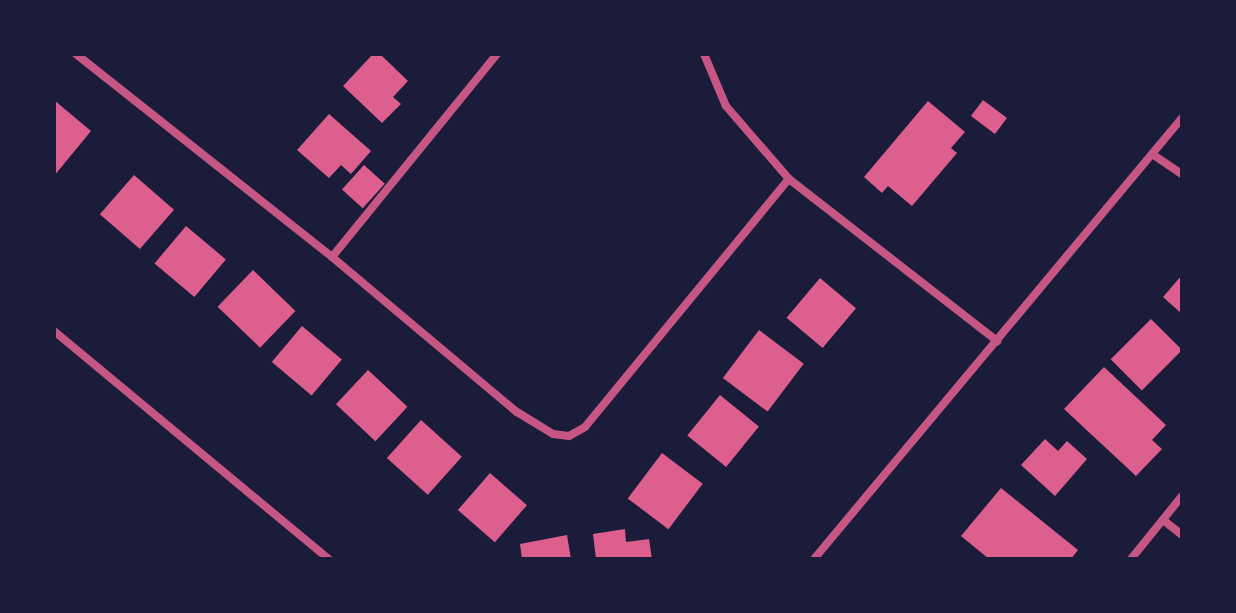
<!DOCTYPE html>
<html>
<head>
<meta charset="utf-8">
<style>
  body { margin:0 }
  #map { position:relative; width:1236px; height:613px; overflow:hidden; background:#1b1b3a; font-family:"Noto Sans",sans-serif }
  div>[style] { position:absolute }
  .building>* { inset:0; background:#dd5f8e; transform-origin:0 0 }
  .minor>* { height:8px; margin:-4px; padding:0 4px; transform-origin:4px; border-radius:4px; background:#c65784 }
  span { translate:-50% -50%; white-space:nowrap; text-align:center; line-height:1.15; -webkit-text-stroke:8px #1b1b3a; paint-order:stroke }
  .frame { position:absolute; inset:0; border:56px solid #1b1b3a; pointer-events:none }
</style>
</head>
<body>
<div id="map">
  <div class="building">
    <i style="clip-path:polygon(373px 54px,380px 54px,408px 81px,393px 97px,401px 104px,382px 123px,343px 86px)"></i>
    <i style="clip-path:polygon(54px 100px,91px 131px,54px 176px)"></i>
    <i style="left:983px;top:100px;width:30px;height:20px;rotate:37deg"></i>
    <i style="clip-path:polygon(928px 101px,965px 132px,951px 148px,957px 153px,912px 206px,888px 186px,882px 193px,864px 177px)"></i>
    <i style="clip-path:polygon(329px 114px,371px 151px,351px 174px,341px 165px,329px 178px,297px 150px)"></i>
    <i style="left:364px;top:165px;width:28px;height:33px;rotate:42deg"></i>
    <i style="left:134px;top:175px;width:53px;height:52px;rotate:41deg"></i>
    <i style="left:186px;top:226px;width:52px;height:49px;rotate:40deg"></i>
    <i style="left:253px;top:270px;width:59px;height:51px;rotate:44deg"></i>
    <i style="clip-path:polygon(1182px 275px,1182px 314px,1163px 297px)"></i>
    <i style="left:820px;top:278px;width:47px;height:52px;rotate:40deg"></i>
    <i style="left:1151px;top:319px;width:44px;height:57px;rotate:45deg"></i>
    <i style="left:302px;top:326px;width:52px;height:47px;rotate:40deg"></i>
    <i style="left:759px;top:330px;width:56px;height:60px;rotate:37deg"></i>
    <i style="clip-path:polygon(1104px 367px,1166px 425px,1152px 440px,1162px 449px,1136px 476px,1064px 409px)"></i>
    <i style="left:368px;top:370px;width:54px;height:47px;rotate:43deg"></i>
    <i style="left:720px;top:395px;width:50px;height:52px;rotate:39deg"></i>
    <i style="left:421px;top:420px;width:55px;height:51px;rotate:42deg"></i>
    <i style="clip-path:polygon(1045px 439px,1058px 451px,1067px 441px,1087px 459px,1055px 496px,1021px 465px)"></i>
    <i style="left:662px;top:453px;width:51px;height:57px;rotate:37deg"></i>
    <i style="left:490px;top:473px;width:49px;height:49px;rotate:41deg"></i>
    <i style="clip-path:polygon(1001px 488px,1078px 550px,1071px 559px,989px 559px,961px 536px)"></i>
    <i style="clip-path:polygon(625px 529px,626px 542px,649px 539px,652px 559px,596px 559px,593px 534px)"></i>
    <i style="clip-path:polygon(567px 535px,571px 559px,522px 559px,520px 544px)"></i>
  </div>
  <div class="minor">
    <i style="left:76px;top:54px;width:327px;rotate:38.4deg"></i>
    <i style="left:332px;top:257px;width:241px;rotate:40deg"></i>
    <i style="left:517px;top:412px;width:42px;rotate:31.4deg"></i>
    <i style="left:553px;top:434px;width:16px;rotate:7deg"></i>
    <i style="left:569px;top:436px;width:18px;rotate:-29deg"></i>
    <i style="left:585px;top:427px;width:321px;rotate:-50.6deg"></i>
    <i style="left:704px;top:54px;width:56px;rotate:67.1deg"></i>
    <i style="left:726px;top:106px;width:96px;rotate:49.2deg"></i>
    <i style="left:789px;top:179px;width:264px;rotate:37.9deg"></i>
    <i style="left:1152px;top:154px;width:36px;rotate:34deg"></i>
    <i style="left:332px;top:257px;width:262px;rotate:-50.9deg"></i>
    <i style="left:54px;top:331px;width:357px;rotate:39.7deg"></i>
    <i style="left:1163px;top:520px;width:24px;rotate:38deg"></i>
    <i style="left:814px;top:559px;width:574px;rotate:-50.16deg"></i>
    <i style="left:1131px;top:559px;width:81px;rotate:-51deg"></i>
  </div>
  <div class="frame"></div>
</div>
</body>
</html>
